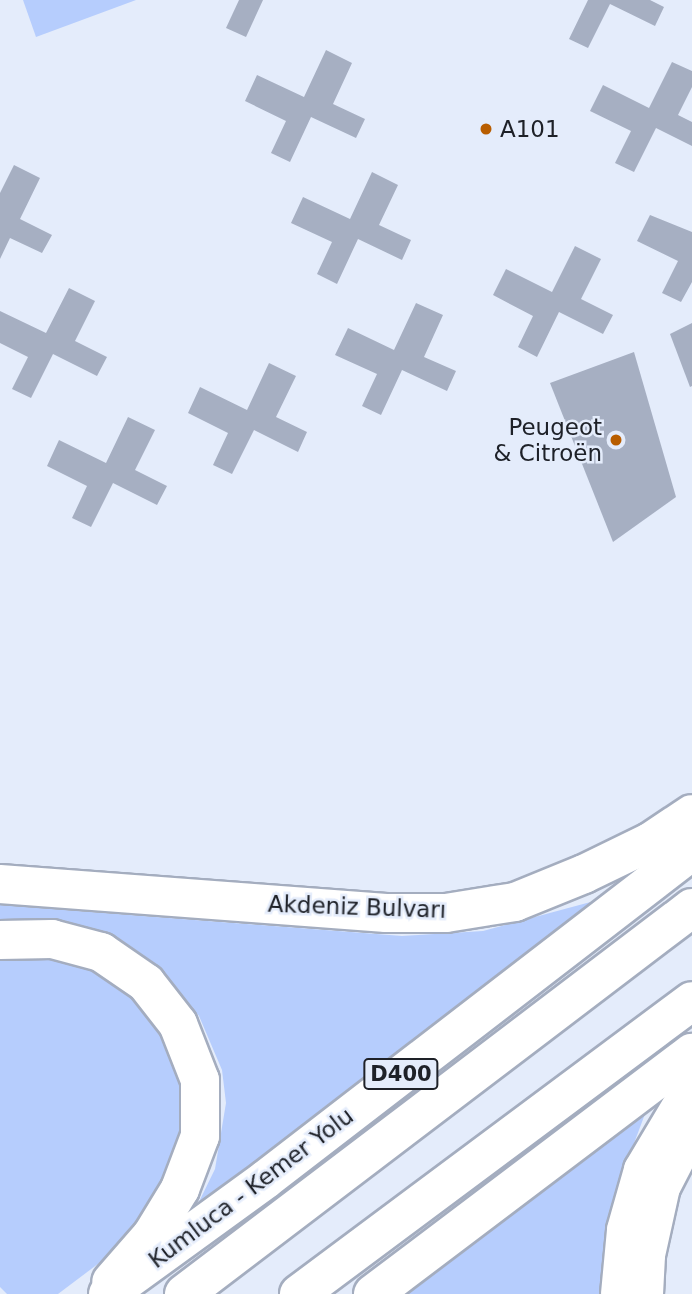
<!DOCTYPE html>
<html>
<head>
<meta charset="utf-8">
<style>
  body { margin:0 }
  #map { position:relative; width:692px; height:1294px; overflow:hidden; background:#e4ecfb; font-family:"DejaVu Sans",sans-serif }
  div>[style] { position:absolute }
  .green>* { inset:0; background:#b6cdfd }
  .building>* { inset:0; background:#a6afc2 }
  .roads { filter:drop-shadow(2px 0 #a4adbf) drop-shadow(-2px 0 #a4adbf) drop-shadow(0 2px #a4adbf) drop-shadow(0 -2px #a4adbf) }
  .secondary>* { height:38px; margin:-19px; padding:0 19px; transform-origin:19px; border-radius:19px; background:#fff }
  .primary>* { height:38px; margin:-19px; padding:0 19px; transform-origin:19px; border-radius:19px; background:#fff }
  .highway>* { height:38px; margin:-19px; padding:0 19px; transform-origin:19px; border-radius:19px; background:#fff }
  .dots>* { width:19px; height:19px; translate:-50% -50%; box-sizing:border-box; border:4px solid #e4ecfb; border-radius:50% }
  span { translate:-50% -50%; white-space:nowrap; text-align:center; line-height:1.15; -webkit-text-stroke:5px #e4ecfb; paint-order:stroke }
  .shield-label span { padding:2px 5px; background:#e4ecfb; border:2px solid; border-radius:5px; -webkit-text-stroke-width:0 }
  .shield-label { font-size:21px; color:#1e2128; font-weight:700 }
  .poi-label { font-size:23px; color:#1e2128 }
  .left { translate:0 -50%; text-align:left }
  .right { translate:-100% -50%; text-align:right }
  .street-label { font-size:23px; color:#1e2128 }
</style>
</head>
<body>
<div id="map">
  <div class="green">
    <i style="clip-path:polygon(23px 0,136px 0,36px 37px)"></i>
    <i style="clip-path:polygon(598px 900px,194px 1212px,215px 1169px,226px 1103px,222px 1070px,199px 1016px,147px 958px,118px 941px,0 928px,0 905px,402px 936px,483px 931px)"></i>
    <i style="clip-path:polygon(34px 956px,69px 960px,102px 973px,132px 992px,156px 1018px,184px 1082px,181px 1152px,139px 1233px,58px 1294px,7px 1294px,0 1287px,0 959px)"></i>
    <i style="clip-path:polygon(648px 1106px,612px 1202px,602px 1294px,408px 1294px)"></i>
  </div>
  <div class="building">
    <i style="clip-path:polygon(239px 0,263px 0,246px 37px,226px 28px)"></i>
    <i style="clip-path:polygon(588px 0,650px 0,664px 7px,655px 26px,610px 4px,588px 48px,569px 39px)"></i>
    <i style="clip-path:polygon(326px 50px,352px 63px,333px 104px,365px 119px,356px 138px,311px 117px,290px 162px,271px 153px,286px 121px,245px 101px,257px 75px,304px 97px)"></i>
    <i style="clip-path:polygon(672px 62px,692px 71px,692px 87px,678px 115px,692px 122px,692px 146px,656px 128px,634px 172px,615px 163px,631px 131px,590px 111px,603px 85px,649px 108px)"></i>
    <i style="clip-path:polygon(14px 165px,40px 178px,20px 219px,52px 235px,42px 253px,10px 238px,0 259px,0 193px)"></i>
    <i style="clip-path:polygon(372px 172px,398px 185px,379px 225px,411px 240px,402px 260px,358px 239px,337px 284px,317px 274px,332px 242px,291px 223px,303px 197px,350px 219px)"></i>
    <i style="clip-path:polygon(650px 215px,692px 232px,692px 282px,681px 302px,662px 293px,678px 261px,637px 241px)"></i>
    <i style="clip-path:polygon(575px 246px,601px 259px,581px 299px,613px 315px,603px 334px,559px 312px,537px 357px,518px 347px,533px 316px,493px 295px,506px 269px,552px 292px)"></i>
    <i style="clip-path:polygon(69px 288px,95px 301px,75px 341px,107px 357px,97px 376px,53px 354px,31px 398px,12px 389px,28px 357px,0 343px,0 311px,46px 333px)"></i>
    <i style="clip-path:polygon(416px 303px,443px 315px,424px 357px,456px 371px,447px 391px,402px 370px,381px 415px,362px 406px,377px 374px,335px 355px,348px 328px,394px 350px)"></i>
    <i style="clip-path:polygon(692px 323px,692px 386px,690px 387px,670px 334px)"></i>
    <i style="clip-path:polygon(634px 352px,676px 497px,613px 542px,550px 383px)"></i>
    <i style="clip-path:polygon(269px 363px,296px 376px,276px 417px,307px 432px,298px 452px,254px 430px,232px 474px,213px 465px,228px 433px,188px 413px,200px 387px,247px 410px)"></i>
    <i style="clip-path:polygon(128px 417px,155px 430px,135px 470px,167px 486px,157px 505px,113px 483px,91px 527px,72px 518px,87px 486px,47px 466px,59px 440px,106px 463px)"></i>
  </div>
  <div class="roads">
    <div class="secondary">
      <i style="left:0;top:940px;width:52px;rotate:-1.1deg"></i>
      <i style="left:52px;top:939px;width:51px;rotate:14.9deg"></i>
      <i style="left:101px;top:952px;width:55px;rotate:34.6deg"></i>
      <i style="left:146px;top:983px;width:52px;rotate:52deg"></i>
      <i style="left:178px;top:1024px;width:60px;rotate:68.6deg"></i>
      <i style="left:200px;top:1080px;width:56px;rotate:90deg"></i>
      <i style="left:200px;top:1136px;width:57px;rotate:110.7deg"></i>
      <i style="left:180px;top:1189px;width:54px;rotate:121.3deg"></i>
      <i style="left:152px;top:1235px;width:62px;rotate:131.1deg"></i>
      <i style="left:644px;top:1294px;width:39px;rotate:-87deg"></i>
      <i style="left:646px;top:1255px;width:70px;rotate:-77.6deg"></i>
      <i style="left:661px;top:1187px;width:68px;rotate:-62.7deg"></i>
    </div>
    <div class="primary">
      <i style="left:0;top:884px;width:387px;rotate:4.3deg"></i>
      <i style="left:386px;top:913px;width:60px"></i>
      <i style="left:446px;top:913px;width:70px;rotate:-9.1deg"></i>
      <i style="left:515px;top:902px;width:74px;rotate:-22.1deg"></i>
      <i style="left:584px;top:874px;width:73px;rotate:-25.9deg"></i>
      <i style="left:650px;top:842px;width:50px;rotate:-33.7deg"></i>
      <i style="left:620px;top:1294px;width:64px;rotate:-84.6deg"></i>
      <i style="left:626px;top:1230px;width:62px;rotate:-74.2deg"></i>
      <i style="left:643px;top:1170px;width:96px;rotate:-59.1deg"></i>
    </div>
    <div class="highway">
      <i style="left:108px;top:1294px;width:195px;rotate:-36deg"></i>
      <i style="left:266px;top:1179px;width:538px;rotate:-37.59deg"></i>
      <i style="left:184px;top:1294px;width:638px;rotate:-37.23deg"></i>
      <i style="left:299px;top:1294px;width:490px;rotate:-36.7deg"></i>
      <i style="left:373px;top:1294px;width:400px;rotate:-37.1deg"></i>
    </div>
  </div>
  <div class="dots">
    <i style="left:486px;top:129px;background:#b85d00"></i>
    <i style="left:616px;top:440px;background:#b85d00"></i>
  </div>
  <div class="shield-label">
    <span style="left:401px;top:1074px">D400</span>
  </div>
  <div class="poi-label">
    <span class="left" style="left:500px;top:129px">A101</span>
    <span class="right" style="left:602px;top:440px">Peugeot<br>&amp; Citroën</span>
  </div>
  <div class="street-label">
    <span style="left:357px;top:907px;rotate:2deg">Akdeniz Bulvarı</span>
    <span style="left:251px;top:1188px;rotate:-37deg">Kumluca - Kemer Yolu</span>
  </div>
</div>
</body>
</html>
